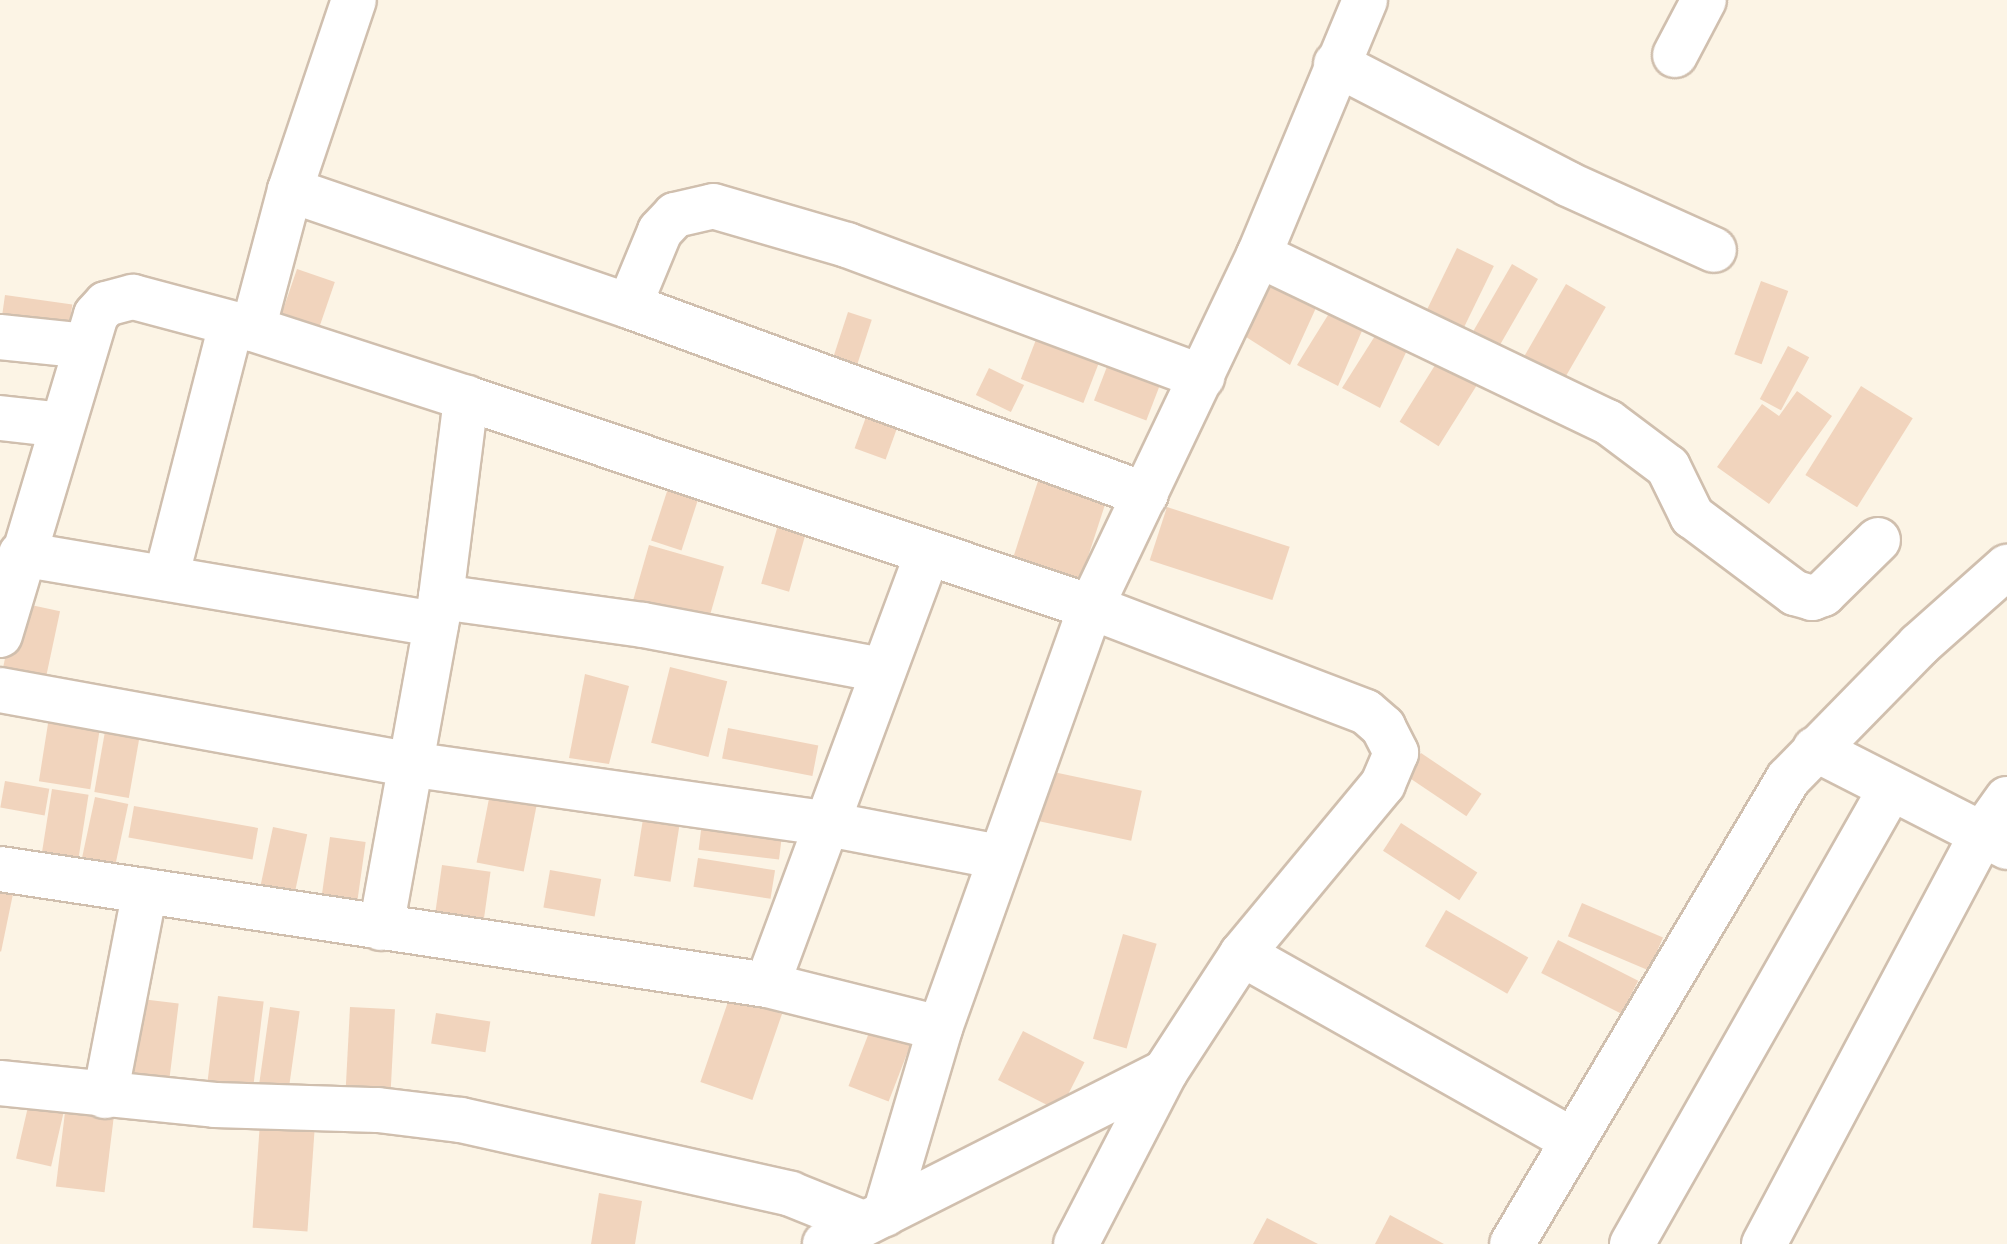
<!DOCTYPE html>
<html>
<head>
<meta charset="utf-8">
<style>
  body { margin:0 }
  #map { position:relative; width:2007px; height:1244px; overflow:hidden; background:#fcf4e5; font-family:"DM Sans",sans-serif }
  div>[style] { position:absolute }
  .building>* { inset:0; background:#f1d4bd; transform-origin:0 0 }
  .roads { filter:drop-shadow(2px 0 #d0bfae) drop-shadow(-2px 0 #d0bfae) drop-shadow(0 2px #d0bfae) drop-shadow(0 -2px #d0bfae) }
  .minor>* { height:44px; margin:-22px; padding:0 22px; transform-origin:22px; border-radius:22px; background:#fff }
  span { translate:-50% -50%; white-space:nowrap; text-align:center; line-height:1.15; -webkit-text-stroke:7px #fff8eb; paint-order:stroke }
</style>
</head>
<body>
<div id="map">
  <div class="building">
    <i style="left:1457px;top:248px;width:41px;height:75px;rotate:26deg"></i>
    <i style="left:1512px;top:264px;width:30px;height:90px;rotate:30deg"></i>
    <i style="left:297px;top:269px;width:40px;height:57px;rotate:19deg"></i>
    <i style="clip-path:polygon(1272px 280px,1320px 299px,1290px 365px,1232px 328px)"></i>
    <i style="left:1761px;top:281px;width:29px;height:78px;rotate:20deg"></i>
    <i style="left:1566px;top:284px;width:46px;height:93px;rotate:30deg"></i>
    <i style="left:5px;top:295px;width:68px;height:26px;rotate:8deg"></i>
    <i style="clip-path:polygon(1333px 307px,1365px 324px,1338px 386px,1297px 365px)"></i>
    <i style="left:848px;top:312px;width:25px;height:50px;rotate:18deg"></i>
    <i style="left:1042px;top:324px;width:67px;height:59px;rotate:21deg"></i>
    <i style="clip-path:polygon(1380px 328px,1409px 346px,1380px 408px,1342px 388px)"></i>
    <i style="left:1788px;top:346px;width:24px;height:60px;rotate:28deg"></i>
    <i style="left:1113px;top:351px;width:56px;height:53px;rotate:21deg"></i>
    <i style="left:1442px;top:354px;width:46px;height:80px;rotate:32deg"></i>
    <i style="left:989px;top:368px;width:39px;height:30px;rotate:26deg"></i>
    <i style="left:1861px;top:386px;width:61px;height:105px;rotate:32deg"></i>
    <i style="clip-path:polygon(1797px 391px,1832px 416px,1769px 504px,1717px 467px,1762px 404px,1779px 416px)"></i>
    <i style="left:870px;top:406px;width:33px;height:45px;rotate:20deg"></i>
    <i style="left:673px;top:473px;width:32px;height:71px;rotate:18deg"></i>
    <i style="left:1039px;top:478px;width:71px;height:89px;rotate:18deg"></i>
    <i style="left:1167px;top:507px;width:129px;height:56px;rotate:18deg"></i>
    <i style="left:778px;top:525px;width:29px;height:61px;rotate:16deg"></i>
    <i style="left:649px;top:545px;width:78px;height:62px;rotate:16deg"></i>
    <i style="left:17px;top:602px;width:44px;height:83px;rotate:12deg"></i>
    <i style="left:670px;top:667px;width:59px;height:78px;rotate:14deg"></i>
    <i style="clip-path:polygon(585px 674px,629px 686px,609px 764px,569px 758px)"></i>
    <i style="left:50px;top:711px;width:52px;height:71px;rotate:9deg"></i>
    <i style="left:107px;top:720px;width:35px;height:73px;rotate:10deg"></i>
    <i style="left:728px;top:728px;width:92px;height:31px;rotate:11deg"></i>
    <i style="left:1421px;top:753px;width:73px;height:27px;rotate:34deg"></i>
    <i style="left:1044px;top:770px;width:100px;height:51px;rotate:12deg"></i>
    <i style="left:493px;top:778px;width:48px;height:86px;rotate:11deg"></i>
    <i style="left:5px;top:781px;width:45px;height:27px;rotate:10deg"></i>
    <i style="left:52px;top:789px;width:37px;height:80px;rotate:9deg"></i>
    <i style="left:95px;top:797px;width:34px;height:76px;rotate:12deg"></i>
    <i style="left:646px;top:800px;width:37px;height:77px;rotate:9deg"></i>
    <i style="left:134px;top:806px;width:126px;height:32px;rotate:10deg"></i>
    <i style="left:703px;top:814px;width:81px;height:36px;rotate:7deg"></i>
    <i style="left:1401px;top:823px;width:91px;height:33px;rotate:33deg"></i>
    <i style="left:273px;top:827px;width:35px;height:77px;rotate:12deg"></i>
    <i style="left:330px;top:837px;width:36px;height:75px;rotate:8deg"></i>
    <i style="left:698px;top:858px;width:78px;height:29px;rotate:9deg"></i>
    <i style="left:442px;top:865px;width:49px;height:60px;rotate:8deg"></i>
    <i style="left:550px;top:870px;width:52px;height:38px;rotate:10deg"></i>
    <i style="clip-path:polygon(0 886px,14px 889px,1px 952px,0 951px)"></i>
    <i style="left:1582px;top:903px;width:88px;height:36px;rotate:23deg"></i>
    <i style="left:1446px;top:910px;width:95px;height:42px;rotate:30deg"></i>
    <i style="left:1123px;top:934px;width:35px;height:109px;rotate:16deg"></i>
    <i style="left:1558px;top:940px;width:90px;height:37px;rotate:27deg"></i>
    <i style="left:218px;top:996px;width:46px;height:98px;rotate:7deg"></i>
    <i style="left:730px;top:996px;width:55px;height:91px;rotate:19deg"></i>
    <i style="left:133px;top:998px;width:46px;height:85px;rotate:7deg"></i>
    <i style="left:270px;top:1007px;width:30px;height:96px;rotate:8deg"></i>
    <i style="left:350px;top:1007px;width:45px;height:89px;rotate:3deg"></i>
    <i style="left:436px;top:1013px;width:55px;height:31px;rotate:9deg"></i>
    <i style="left:875px;top:1017px;width:43px;height:74px;rotate:21deg"></i>
    <i style="left:1023px;top:1031px;width:69px;height:55px;rotate:27deg"></i>
    <i style="left:30px;top:1098px;width:36px;height:62px;rotate:13deg"></i>
    <i style="left:66px;top:1104px;width:49px;height:83px;rotate:7deg"></i>
    <i style="left:260px;top:1122px;width:55px;height:106px;rotate:4deg"></i>
    <i style="clip-path:polygon(599px 1193px,642px 1201px,635px 1244px,591px 1244px)"></i>
    <i style="clip-path:polygon(1390px 1215px,1444px 1244px,1375px 1244px)"></i>
    <i style="clip-path:polygon(1267px 1218px,1318px 1244px,1253px 1244px)"></i>
  </div>
  <div class="roads">
    <div class="minor">
      <i style="left:1675px;top:55px;width:62px;rotate:-62.2deg"></i>
      <i style="left:1336px;top:64px;width:261px;rotate:27.3deg"></i>
      <i style="left:1568px;top:184px;width:160px;rotate:24.3deg"></i>
      <i style="left:290px;top:190px;width:358px;rotate:18.9deg"></i>
      <i style="left:629px;top:306px;width:550px;rotate:20.08deg"></i>
      <i style="left:1259px;top:255px;width:387px;rotate:25.6deg"></i>
      <i style="left:1608px;top:422px;width:75px;rotate:36.9deg"></i>
      <i style="left:1668px;top:467px;width:55px;rotate:63.9deg"></i>
      <i style="left:1692px;top:516px;width:129px;rotate:36.8deg"></i>
      <i style="left:1795px;top:593px;width:18px;rotate:16deg"></i>
      <i style="left:1812px;top:598px;width:12px;rotate:-20deg"></i>
      <i style="left:1823px;top:594px;width:77px;rotate:-44.5deg"></i>
      <i style="left:629px;top:306px;width:81px;rotate:-67.5deg"></i>
      <i style="left:660px;top:231px;width:22px;rotate:-47deg"></i>
      <i style="left:675px;top:215px;width:39px;rotate:-13deg"></i>
      <i style="left:713px;top:206px;width:140px;rotate:16.2deg"></i>
      <i style="left:847px;top:245px;width:379px;rotate:20.4deg"></i>
      <i style="left:253px;top:329px;width:144px;rotate:-75.1deg"></i>
      <i style="left:290px;top:190px;width:200px;rotate:-71.4deg"></i>
      <i style="left:0;top:337px;width:86px;rotate:6deg"></i>
      <i style="left:0;top:418px;width:62px;rotate:6.4deg"></i>
      <i style="left:21px;top:554px;width:421px;rotate:9.6deg"></i>
      <i style="left:166px;top:578px;width:262px;rotate:-75.6deg"></i>
      <i style="left:441px;top:597px;width:204px;rotate:7.9deg"></i>
      <i style="left:643px;top:625px;width:243px;rotate:10.7deg"></i>
      <i style="left:0;top:635px;width:334px;rotate:-73.3deg"></i>
      <i style="left:96px;top:315px;width:15px;rotate:-48deg"></i>
      <i style="left:106px;top:304px;width:28px;rotate:-15deg"></i>
      <i style="left:133px;top:297px;width:124px;rotate:14.9deg"></i>
      <i style="left:253px;top:329px;width:224px;rotate:17.9deg"></i>
      <i style="left:466px;top:398px;width:659px;rotate:18.49deg"></i>
      <i style="left:1091px;top:607px;width:294px;rotate:20.9deg"></i>
      <i style="left:1366px;top:712px;width:23px;rotate:41deg"></i>
      <i style="left:1383px;top:727px;width:29px;rotate:63deg"></i>
      <i style="left:1396px;top:753px;width:34px;rotate:113deg"></i>
      <i style="left:1383px;top:784px;width:221px;rotate:129.7deg"></i>
      <i style="left:1242px;top:954px;width:141px;rotate:123.1deg"></i>
      <i style="left:1165px;top:1072px;width:381px;rotate:153.2deg"></i>
      <i style="left:0;top:690px;width:416px;rotate:10.3deg"></i>
      <i style="left:409px;top:764px;width:423px;rotate:8.1deg"></i>
      <i style="left:828px;top:824px;width:175px;rotate:10.9deg"></i>
      <i style="left:1815px;top:749px;width:216px;rotate:27deg"></i>
      <i style="left:0;top:869px;width:776px;rotate:8.6deg"></i>
      <i style="left:767px;top:985px;width:178px;rotate:14deg"></i>
      <i style="left:381px;top:928px;width:336px;rotate:-79.7deg"></i>
      <i style="left:441px;top:597px;width:201px;rotate:-82.8deg"></i>
      <i style="left:1242px;top:954px;width:377px;rotate:29.4deg"></i>
      <i style="left:767px;top:985px;width:459px;rotate:-69.6deg"></i>
      <i style="left:0;top:1083px;width:216px;rotate:5.8deg"></i>
      <i style="left:215px;top:1105px;width:163px;rotate:1.8deg"></i>
      <i style="left:378px;top:1110px;width:84px;rotate:6.9deg"></i>
      <i style="left:461px;top:1120px;width:338px;rotate:12.6deg"></i>
      <i style="left:791px;top:1194px;width:78px;rotate:21.9deg"></i>
      <i style="left:105px;top:1096px;width:209px;rotate:-79deg"></i>
      <i style="left:885px;top:1214px;width:194px;rotate:-73.5deg"></i>
      <i style="left:940px;top:1028px;width:447px;rotate:-70.3deg"></i>
      <i style="left:1091px;top:607px;width:390px;rotate:-64.5deg"></i>
      <i style="left:1259px;top:255px;width:276px;rotate:-67.4deg"></i>
      <i style="left:1076px;top:1244px;width:194px;rotate:-62.6deg"></i>
      <i style="left:1512px;top:1244px;width:541px;rotate:-59.31deg"></i>
      <i style="left:1788px;top:779px;width:187px;rotate:-45.6deg"></i>
      <i style="left:1919px;top:645px;width:118px;rotate:-41.6deg"></i>
      <i style="left:1632px;top:1244px;width:524px;rotate:-60.4deg"></i>
      <i style="left:1764px;top:1244px;width:464px;rotate:-62deg"></i>
      <i style="left:1982px;top:834px;width:43px;rotate:-54.5deg"></i>
    </div>
  </div>
</div>
</body>
</html>
